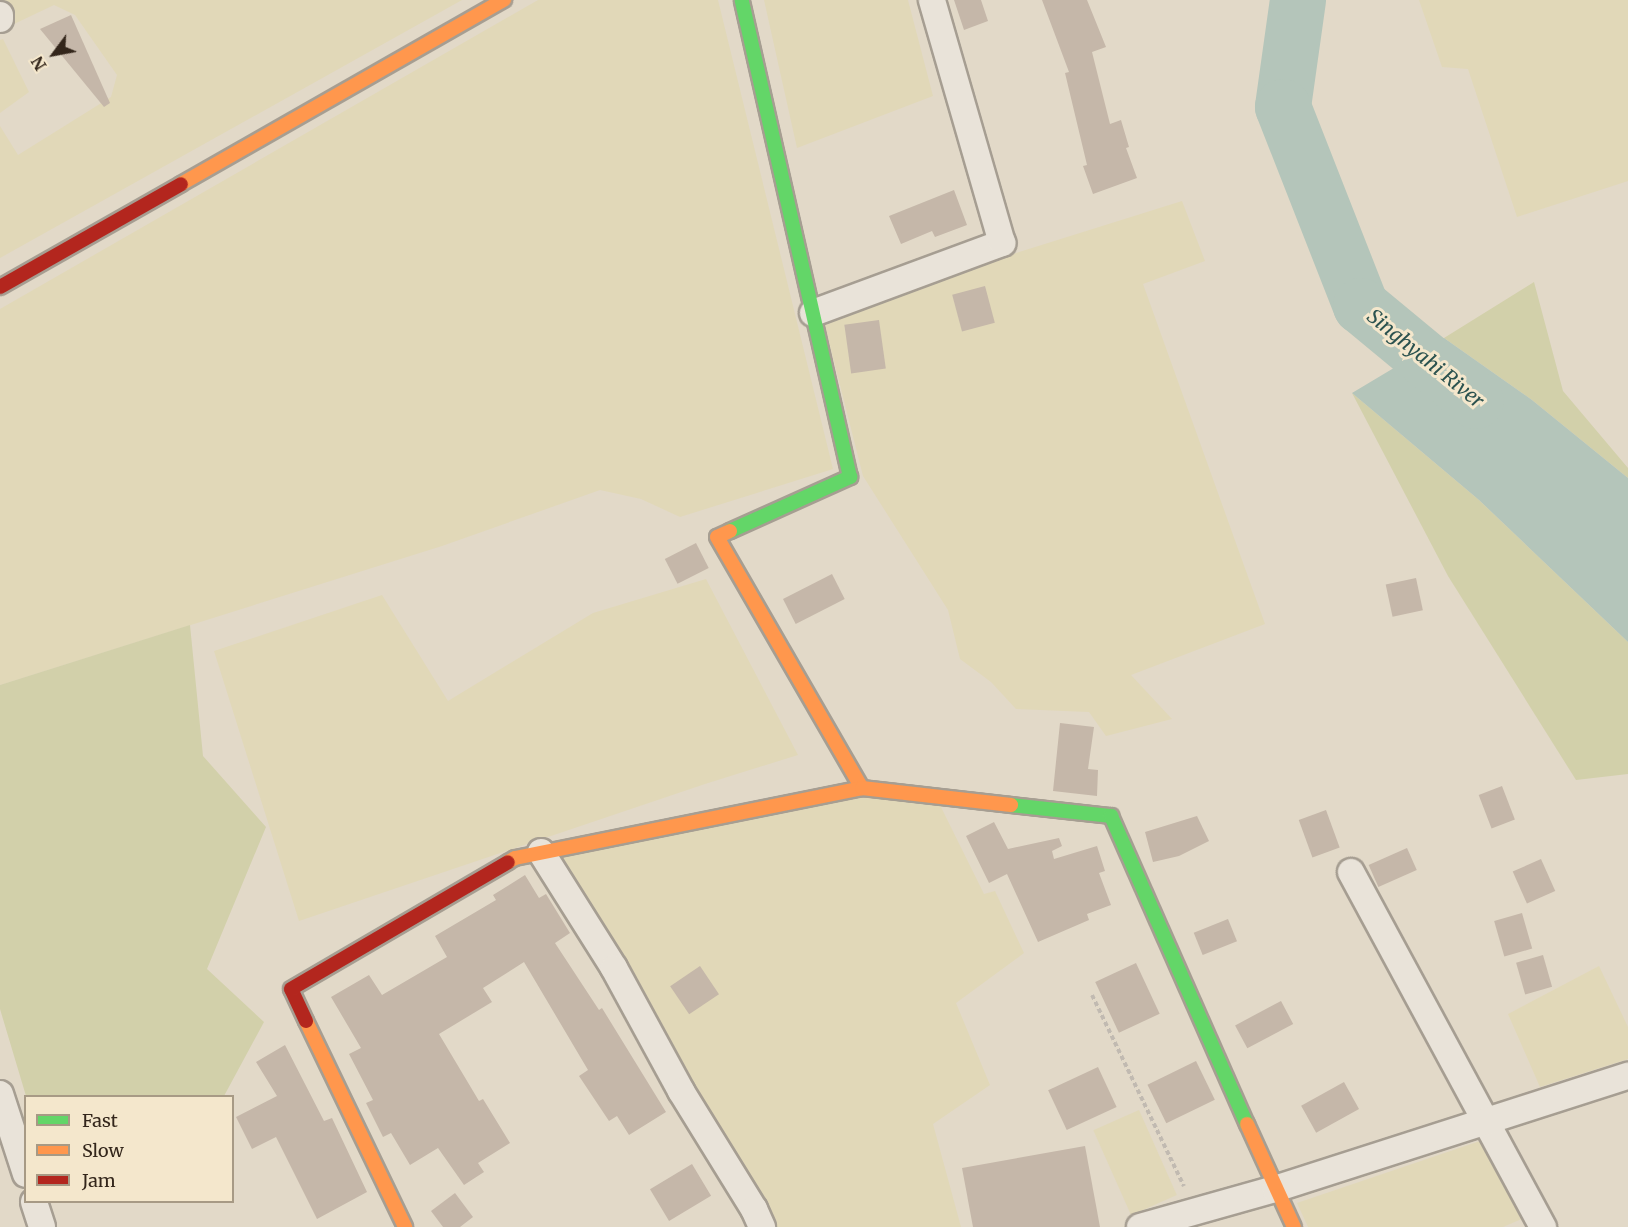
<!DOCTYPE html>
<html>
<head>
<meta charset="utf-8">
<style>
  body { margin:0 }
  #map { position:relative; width:1628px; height:1227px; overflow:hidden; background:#e2d9c8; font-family:Merriweather,serif }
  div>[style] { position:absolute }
  .farmland>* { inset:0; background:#e1d8b8; transform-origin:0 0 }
  .green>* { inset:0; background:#d2d0aa }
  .water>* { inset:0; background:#b4c5ba }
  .river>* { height:56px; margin:-28px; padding:0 28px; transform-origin:28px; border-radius:28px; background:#b4c5ba }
  .building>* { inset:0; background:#c5b7a9; transform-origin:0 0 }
  .path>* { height:4px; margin-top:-2px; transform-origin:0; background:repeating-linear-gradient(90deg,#c1bab1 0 4.5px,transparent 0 7.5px) }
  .roads { filter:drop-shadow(2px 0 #a69e92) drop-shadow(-2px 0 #a69e92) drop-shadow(0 2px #a69e92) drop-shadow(0 -2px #a69e92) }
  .street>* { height:26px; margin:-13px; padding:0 13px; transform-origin:13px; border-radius:13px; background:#e9e3d9 }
  .fast>* { height:14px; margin:-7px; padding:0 7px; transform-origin:7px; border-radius:7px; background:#63d668 }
  .slow>* { height:14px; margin:-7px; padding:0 7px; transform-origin:7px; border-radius:7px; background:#ff974d }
  .jam>* { height:14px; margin:-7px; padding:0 7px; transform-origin:7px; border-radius:7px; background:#b3261e }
  span { translate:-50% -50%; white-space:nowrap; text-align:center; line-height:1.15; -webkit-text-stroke:6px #f4e7cc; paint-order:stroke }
  .water-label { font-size:20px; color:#2b524f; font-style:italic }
  .legend { position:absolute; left:24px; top:1095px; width:210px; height:108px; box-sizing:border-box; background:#f4e7cc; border:2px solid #a79a85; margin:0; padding:8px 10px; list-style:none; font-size:18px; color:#33261b }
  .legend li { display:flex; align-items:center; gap:12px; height:30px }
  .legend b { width:30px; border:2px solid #a79a85 }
  .north { position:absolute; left:24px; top:24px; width:60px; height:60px; -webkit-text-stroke:4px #f4e7cc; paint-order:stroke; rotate:238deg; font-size:16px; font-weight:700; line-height:24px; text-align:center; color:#33261b }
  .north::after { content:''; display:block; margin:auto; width:21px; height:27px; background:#33261b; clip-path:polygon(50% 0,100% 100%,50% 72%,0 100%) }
</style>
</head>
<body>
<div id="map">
  <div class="farmland">
    <i style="clip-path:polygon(1px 0,462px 0,0 258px,0 126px,18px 155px,111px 97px,117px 75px,75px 15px,54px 5px,14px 24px)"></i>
    <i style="clip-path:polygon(538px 0,718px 0,833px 469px,680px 517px,641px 499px,600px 490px,442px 546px,0 685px,0 309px)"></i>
    <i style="clip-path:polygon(764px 0,908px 0,933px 96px,797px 148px)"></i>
    <i style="clip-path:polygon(1419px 0,1628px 0,1628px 181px,1517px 217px,1468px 69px,1442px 67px)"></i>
    <i style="clip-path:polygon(3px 39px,29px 92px,0 113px,0 40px)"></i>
    <i style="clip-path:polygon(1182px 201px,1205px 261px,1143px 284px,1265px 624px,1131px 675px,1172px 719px,1106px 736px,1089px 712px,1016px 709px,991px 682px,960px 659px,948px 610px,863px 476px,822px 314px)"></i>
    <i style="clip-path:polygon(706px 579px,798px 755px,705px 784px,299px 921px,214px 651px,382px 595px,448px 701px,593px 613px)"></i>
    <i style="clip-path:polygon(862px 788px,936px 797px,984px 894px,995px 891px,1024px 953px,956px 1003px,990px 1085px,933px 1124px,961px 1227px,762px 1227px,541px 852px)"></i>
    <i style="clip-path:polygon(1599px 966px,1628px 1027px,1628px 1059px,1540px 1087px,1508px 1014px)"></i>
    <i style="left:1139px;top:1110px;width:93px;height:50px;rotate:66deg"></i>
    <i style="clip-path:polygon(1480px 1141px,1524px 1218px,1503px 1227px,1308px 1227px,1297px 1203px)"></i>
  </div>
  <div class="green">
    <i style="clip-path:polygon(1534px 282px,1563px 391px,1628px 468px,1628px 478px,1532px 400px,1444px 338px)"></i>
    <i style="clip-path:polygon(1352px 393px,1479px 500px,1628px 642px,1628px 774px,1576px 780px,1448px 576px)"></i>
    <i style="clip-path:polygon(190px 625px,203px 756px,266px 827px,207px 969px,264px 1022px,224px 1096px,26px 1096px,0 1009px,0 685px)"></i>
  </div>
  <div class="water">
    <i style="clip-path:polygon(1444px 338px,1532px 400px,1628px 478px,1628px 642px,1479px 500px,1352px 393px)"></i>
  </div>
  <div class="river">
    <i style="left:1298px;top:0;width:108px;rotate:98deg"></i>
    <i style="left:1283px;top:107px;width:214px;rotate:68.6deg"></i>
    <i style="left:1361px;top:306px;width:149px;rotate:39.6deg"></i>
  </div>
  <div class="building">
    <i style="clip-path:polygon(954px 0,981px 0,988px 21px,964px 30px)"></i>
    <i style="clip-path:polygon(1042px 0,1087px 0,1106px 47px,1092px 52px,1110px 124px,1121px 120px,1129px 147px,1126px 148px,1137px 178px,1093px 194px,1083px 166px,1087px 165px,1065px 73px,1069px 72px)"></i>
    <i style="clip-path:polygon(71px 15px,110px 103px,104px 107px,40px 29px)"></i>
    <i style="clip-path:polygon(954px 190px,967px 225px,935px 237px,932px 231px,901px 244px,889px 216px)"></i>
    <i style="left:985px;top:286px;width:38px;height:34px;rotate:75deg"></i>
    <i style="left:879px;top:320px;width:49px;height:35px;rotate:82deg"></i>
    <i style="left:696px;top:543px;width:28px;height:35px;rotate:63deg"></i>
    <i style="left:832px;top:574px;width:28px;height:55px;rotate:63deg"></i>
    <i style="left:1416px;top:578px;width:33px;height:31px;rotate:78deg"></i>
    <i style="clip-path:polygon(1060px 723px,1094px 727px,1088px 769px,1098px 770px,1097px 796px,1053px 791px)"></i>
    <i style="left:1502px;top:786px;width:36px;height:25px;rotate:69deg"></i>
    <i style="left:1326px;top:810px;width:40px;height:29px;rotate:70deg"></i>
    <i style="clip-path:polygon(1197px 816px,1209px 841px,1179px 856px,1153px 862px,1145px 832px)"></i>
    <i style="clip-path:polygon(994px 822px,1008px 849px,1059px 838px,1062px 846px,1052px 851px,1054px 859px,1097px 846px,1105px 871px,1099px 873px,1111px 905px,1087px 914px,1089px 920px,1038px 942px,1007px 874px,989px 883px,966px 836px)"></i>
    <i style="left:1407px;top:848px;width:24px;height:42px;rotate:66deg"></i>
    <i style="left:1541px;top:859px;width:35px;height:31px;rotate:66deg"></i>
    <i style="clip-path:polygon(525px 875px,539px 898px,546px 894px,570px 933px,555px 943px,599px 1010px,602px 1008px,666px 1112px,629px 1135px,617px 1116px,609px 1121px,579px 1076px,588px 1070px,524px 962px,483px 988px,492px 1002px,439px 1034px,479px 1101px,483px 1099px,510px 1143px,478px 1163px,484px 1172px,464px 1185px,438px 1148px,410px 1165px,391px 1133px,383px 1137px,366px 1103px,373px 1100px,349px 1054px,361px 1048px,331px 997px,369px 975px,382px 995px,447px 957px,435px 936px,496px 900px,493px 895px)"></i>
    <i style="left:1522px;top:913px;width:37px;height:29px;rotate:74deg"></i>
    <i style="left:1228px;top:919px;width:24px;height:37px;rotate:68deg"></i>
    <i style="left:1543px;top:955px;width:33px;height:28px;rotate:74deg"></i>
    <i style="left:1136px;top:963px;width:56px;height:45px;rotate:65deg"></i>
    <i style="left:700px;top:966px;width:34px;height:36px;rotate:56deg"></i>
    <i style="left:1281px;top:1001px;width:26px;height:52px;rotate:62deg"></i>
    <i style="clip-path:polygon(285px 1045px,324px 1121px,332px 1118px,367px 1192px,317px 1219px,276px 1137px,252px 1149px,236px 1117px,277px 1096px,256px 1062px)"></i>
    <i style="left:1196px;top:1061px;width:43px;height:54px;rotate:64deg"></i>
    <i style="left:1098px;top:1067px;width:44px;height:55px;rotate:65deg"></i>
    <i style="left:1344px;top:1082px;width:31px;height:49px;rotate:61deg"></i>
    <i style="clip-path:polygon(1085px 1146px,1100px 1227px,973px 1227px,962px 1168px)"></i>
    <i style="left:692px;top:1164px;width:37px;height:49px;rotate:59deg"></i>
    <i style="clip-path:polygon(455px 1193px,473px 1217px,460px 1227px,443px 1227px,431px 1211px)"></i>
  </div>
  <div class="path">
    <i style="left:1092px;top:995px;width:212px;rotate:64.3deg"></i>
  </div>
  <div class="roads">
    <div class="street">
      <i style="left:0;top:15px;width:4px;rotate:90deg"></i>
      <i style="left:813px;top:313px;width:202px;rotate:-20.3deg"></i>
      <i style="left:1002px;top:243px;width:253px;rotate:-106.1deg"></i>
      <i style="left:541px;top:852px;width:137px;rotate:57.8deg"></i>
      <i style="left:614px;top:968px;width:140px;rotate:61.4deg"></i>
      <i style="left:681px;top:1091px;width:139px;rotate:58.3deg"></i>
      <i style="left:754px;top:1209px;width:20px;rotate:66deg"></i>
      <i style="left:1351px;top:872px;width:404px;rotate:61.6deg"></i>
      <i style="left:0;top:1094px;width:84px;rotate:72deg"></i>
      <i style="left:34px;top:1202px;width:26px;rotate:72deg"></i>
      <i style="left:1140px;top:1227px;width:140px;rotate:-15.7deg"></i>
      <i style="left:1275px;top:1189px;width:371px;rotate:-17.8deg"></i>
    </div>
    <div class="fast">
      <i style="left:730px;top:531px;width:132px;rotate:-24.2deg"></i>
      <i style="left:850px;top:477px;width:489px;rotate:-102.8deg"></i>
      <i style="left:1011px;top:805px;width:101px;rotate:6.3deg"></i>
      <i style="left:1111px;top:816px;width:337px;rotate:66.2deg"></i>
    </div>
    <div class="slow">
      <i style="left:181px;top:184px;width:372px;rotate:-29.7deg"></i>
      <i style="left:730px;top:531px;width:14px;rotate:155deg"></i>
      <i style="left:717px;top:537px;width:290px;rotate:60deg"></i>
      <i style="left:508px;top:862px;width:8px;rotate:-30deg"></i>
      <i style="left:515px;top:858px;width:354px;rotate:-11.4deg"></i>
      <i style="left:862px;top:788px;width:150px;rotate:6.5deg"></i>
      <i style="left:306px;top:1021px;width:229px;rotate:64.3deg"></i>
      <i style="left:1247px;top:1124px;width:113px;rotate:65.5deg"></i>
    </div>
    <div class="jam">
      <i style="left:0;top:287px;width:208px;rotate:-29.6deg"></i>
      <i style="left:306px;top:1021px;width:35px;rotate:-115deg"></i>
      <i style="left:291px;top:989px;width:251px;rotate:-30.3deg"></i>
    </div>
  </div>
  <div class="water-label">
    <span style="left:1426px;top:358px;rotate:39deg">Singhyahi River</span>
  </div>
  <ul class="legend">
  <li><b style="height:8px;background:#63d668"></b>Fast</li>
  <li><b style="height:8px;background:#ff974d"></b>Slow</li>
  <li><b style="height:8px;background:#b3261e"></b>Jam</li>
  </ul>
  <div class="north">N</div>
</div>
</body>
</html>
